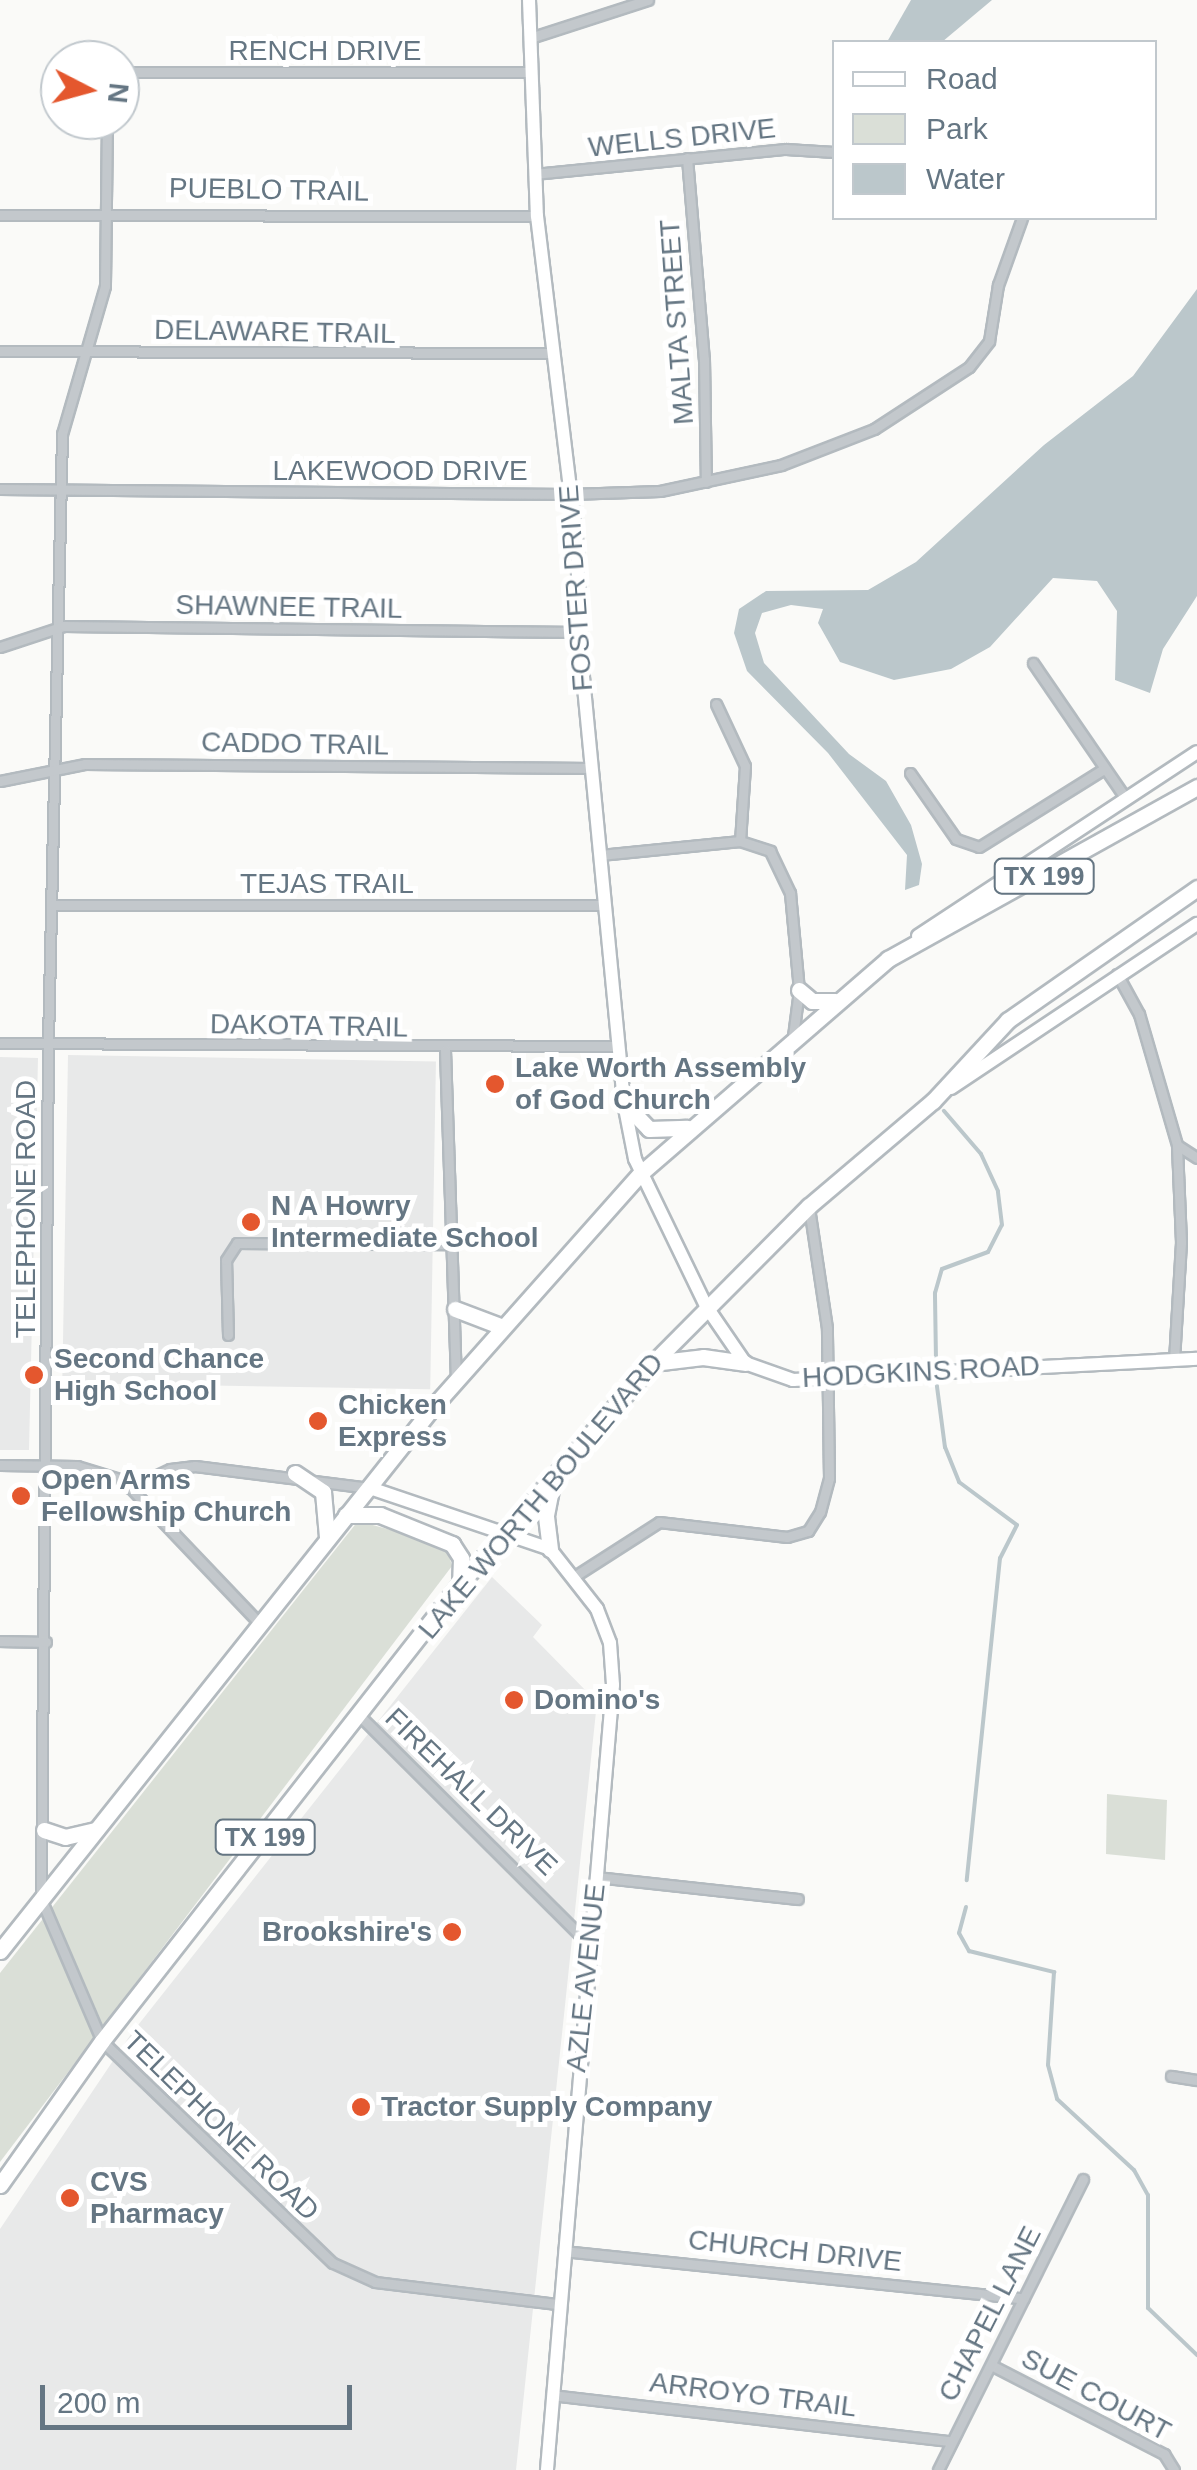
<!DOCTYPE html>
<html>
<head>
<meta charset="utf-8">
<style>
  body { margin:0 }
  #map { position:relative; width:1197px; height:2470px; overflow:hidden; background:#fafaf8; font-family:Arial,sans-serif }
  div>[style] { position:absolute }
  .built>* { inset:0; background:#e8e9e9; transform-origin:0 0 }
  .green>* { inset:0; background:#dadfd7 }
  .water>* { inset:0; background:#bbc7cb }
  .stream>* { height:4px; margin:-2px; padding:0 2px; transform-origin:2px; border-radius:2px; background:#bbc7cb }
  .roads { filter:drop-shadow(2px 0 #b3babf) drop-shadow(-2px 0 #b3babf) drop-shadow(0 2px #b3babf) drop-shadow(0 -2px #b3babf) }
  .street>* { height:9px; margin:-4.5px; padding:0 4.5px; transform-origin:4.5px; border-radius:4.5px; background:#c3c8cc }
  .secondary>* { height:12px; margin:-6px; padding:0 6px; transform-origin:6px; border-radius:6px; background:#fff }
  .highway>* { height:15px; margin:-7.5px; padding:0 7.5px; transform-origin:7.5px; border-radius:7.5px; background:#fff }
  .dots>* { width:28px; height:28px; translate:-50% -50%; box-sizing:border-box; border:5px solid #fff; border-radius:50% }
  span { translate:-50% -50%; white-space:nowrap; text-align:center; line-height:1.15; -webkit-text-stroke:10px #fff; paint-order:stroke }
  .shield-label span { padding:2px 8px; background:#fff; border:2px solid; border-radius:8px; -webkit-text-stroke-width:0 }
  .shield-label { font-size:25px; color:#657683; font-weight:700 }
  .street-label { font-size:28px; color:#657683 }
  .poi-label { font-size:28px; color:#657683; font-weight:700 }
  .left { translate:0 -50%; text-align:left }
  .right { translate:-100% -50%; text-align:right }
  .legend { position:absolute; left:832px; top:40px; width:325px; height:180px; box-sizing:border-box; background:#fff; border:2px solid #c1c8cd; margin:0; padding:12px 18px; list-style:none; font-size:30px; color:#657683 }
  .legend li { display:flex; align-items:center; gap:20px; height:50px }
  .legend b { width:50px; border:2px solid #c1c8cd }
  .north { position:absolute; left:40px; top:40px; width:100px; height:100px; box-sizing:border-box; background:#fff; border:2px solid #c1c8cd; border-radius:50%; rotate:96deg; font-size:28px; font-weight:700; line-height:40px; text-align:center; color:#657683 }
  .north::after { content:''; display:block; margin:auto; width:35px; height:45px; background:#e4572e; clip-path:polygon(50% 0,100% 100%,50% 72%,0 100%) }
  .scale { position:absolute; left:40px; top:2385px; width:312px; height:45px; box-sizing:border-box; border:5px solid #657683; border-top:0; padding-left:12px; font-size:30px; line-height:35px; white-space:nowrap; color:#657683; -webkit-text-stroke:8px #fff; paint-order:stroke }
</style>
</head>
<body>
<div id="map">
  <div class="built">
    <i style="left:68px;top:1055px;width:368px;height:328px;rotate:1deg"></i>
    <i style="clip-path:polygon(0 1057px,38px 1058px,29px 1450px,0 1450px)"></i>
    <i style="clip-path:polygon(492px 1577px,542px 1625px,533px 1637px,597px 1702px,516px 2470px,0 2470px,0 2229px,131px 2034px)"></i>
  </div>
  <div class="green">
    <i style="clip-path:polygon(358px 1521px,446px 1545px,452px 1566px,0 2162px,0 1973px)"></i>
    <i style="clip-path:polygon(1107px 1794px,1167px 1800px,1165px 1860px,1106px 1854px)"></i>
  </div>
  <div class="water">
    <i style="clip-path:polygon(911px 0,992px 0,942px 42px,887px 42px)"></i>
    <i style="clip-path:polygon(1197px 289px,1197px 596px,1163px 649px,1150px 693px,1115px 680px,1117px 611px,1097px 581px,1053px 578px,990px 647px,951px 669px,894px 680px,840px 662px,818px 623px,823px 609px,791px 605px,762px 613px,755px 633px,764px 663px,849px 754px,886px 781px,911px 825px,922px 864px,919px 885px,905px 890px,907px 855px,828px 753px,747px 671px,734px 633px,739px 609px,766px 591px,868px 590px,916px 562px,1044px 445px,1133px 376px)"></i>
  </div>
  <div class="stream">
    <i style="left:936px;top:1360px;width:67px;rotate:-90.9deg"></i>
    <i style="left:935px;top:1293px;width:25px;rotate:-74deg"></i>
    <i style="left:942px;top:1269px;width:49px;rotate:-20.3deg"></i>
    <i style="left:988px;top:1252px;width:30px;rotate:-63deg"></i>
    <i style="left:1002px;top:1225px;width:34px;rotate:-97deg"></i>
    <i style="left:998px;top:1191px;width:41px;rotate:-114.7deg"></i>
    <i style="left:981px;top:1154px;width:57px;rotate:-130.7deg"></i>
    <i style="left:936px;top:1379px;width:69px;rotate:82.5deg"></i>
    <i style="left:945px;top:1447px;width:38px;rotate:68deg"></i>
    <i style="left:959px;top:1482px;width:72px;rotate:36.6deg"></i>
    <i style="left:1017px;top:1525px;width:37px;rotate:117deg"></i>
    <i style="left:1000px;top:1558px;width:324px;rotate:95.9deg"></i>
    <i style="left:966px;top:1907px;width:27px;rotate:105deg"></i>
    <i style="left:959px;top:1933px;width:21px;rotate:61deg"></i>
    <i style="left:969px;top:1951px;width:88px;rotate:13.9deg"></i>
    <i style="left:1054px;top:1972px;width:93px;rotate:93.7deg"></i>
    <i style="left:1048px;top:2065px;width:35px;rotate:75deg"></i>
    <i style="left:1057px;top:2099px;width:105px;rotate:42.7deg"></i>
    <i style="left:1134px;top:2170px;width:29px;rotate:61deg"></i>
    <i style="left:1148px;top:2195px;width:113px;rotate:90deg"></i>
    <i style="left:1148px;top:2308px;width:68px;rotate:43.8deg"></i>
  </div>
  <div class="roads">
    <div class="street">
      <i style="left:530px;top:38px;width:124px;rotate:-17.9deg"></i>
      <i style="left:120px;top:72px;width:410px"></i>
      <i style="left:107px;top:120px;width:166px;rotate:90.7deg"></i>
      <i style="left:105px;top:286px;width:154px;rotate:106.2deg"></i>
      <i style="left:62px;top:434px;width:609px;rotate:91.32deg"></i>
      <i style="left:48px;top:1043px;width:856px;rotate:90.47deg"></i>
      <i style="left:41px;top:1899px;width:155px;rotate:66.8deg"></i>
      <i style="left:102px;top:2041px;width:320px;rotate:43.9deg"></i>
      <i style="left:333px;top:2263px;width:46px;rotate:24.3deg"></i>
      <i style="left:375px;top:2282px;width:183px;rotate:6.9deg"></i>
      <i style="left:687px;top:158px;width:202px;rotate:85.2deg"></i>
      <i style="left:704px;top:359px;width:123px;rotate:89.1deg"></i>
      <i style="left:534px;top:174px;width:253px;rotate:-5.7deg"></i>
      <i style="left:786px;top:149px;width:48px;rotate:3.6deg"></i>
      <i style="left:0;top:215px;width:537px;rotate:0.11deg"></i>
      <i style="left:0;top:351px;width:550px;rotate:0.21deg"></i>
      <i style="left:0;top:489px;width:570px;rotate:0.5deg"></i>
      <i style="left:570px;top:494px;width:90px;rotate:-1.9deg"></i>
      <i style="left:660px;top:491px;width:124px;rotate:-12.1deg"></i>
      <i style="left:781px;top:465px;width:100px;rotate:-21.2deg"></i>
      <i style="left:874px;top:429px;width:113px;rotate:-33.1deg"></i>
      <i style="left:969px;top:367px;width:33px;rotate:-52deg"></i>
      <i style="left:989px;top:341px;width:57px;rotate:-80.9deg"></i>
      <i style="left:998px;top:285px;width:71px;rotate:-70.3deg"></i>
      <i style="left:0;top:647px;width:67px;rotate:-18.2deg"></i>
      <i style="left:64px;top:626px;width:516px;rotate:0.67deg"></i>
      <i style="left:1033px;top:663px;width:165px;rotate:55.6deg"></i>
      <i style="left:716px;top:704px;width:68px;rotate:64.9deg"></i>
      <i style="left:745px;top:766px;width:75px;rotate:93.8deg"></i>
      <i style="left:910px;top:773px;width:80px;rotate:55.1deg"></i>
      <i style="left:956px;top:839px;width:24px;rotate:19deg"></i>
      <i style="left:979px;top:847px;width:145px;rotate:-32deg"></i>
      <i style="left:0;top:781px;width:87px;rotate:-11.3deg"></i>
      <i style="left:85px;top:764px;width:506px;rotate:0.45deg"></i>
      <i style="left:600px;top:855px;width:141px;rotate:-5.7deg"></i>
      <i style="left:740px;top:841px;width:32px;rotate:18deg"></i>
      <i style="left:770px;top:851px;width:47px;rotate:64.5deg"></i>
      <i style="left:790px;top:893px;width:97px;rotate:84.7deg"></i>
      <i style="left:799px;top:990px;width:46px;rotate:97.4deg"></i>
      <i style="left:52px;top:905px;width:551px"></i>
      <i style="left:1117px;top:974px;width:46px;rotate:61.2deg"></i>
      <i style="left:1139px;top:1014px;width:136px;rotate:73.8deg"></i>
      <i style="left:1177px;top:1145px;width:24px;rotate:33deg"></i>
      <i style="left:0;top:1043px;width:618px;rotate:0.28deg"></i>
      <i style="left:445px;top:1050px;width:331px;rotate:88.1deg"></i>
      <i style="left:228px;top:1335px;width:75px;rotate:-91.5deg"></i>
      <i style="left:226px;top:1260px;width:20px;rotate:-57deg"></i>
      <i style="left:237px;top:1243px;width:215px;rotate:0.3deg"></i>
      <i style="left:1174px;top:1360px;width:118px;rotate:-86.6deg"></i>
      <i style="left:1181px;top:1242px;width:97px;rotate:-92.4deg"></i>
      <i style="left:0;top:1465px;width:77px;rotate:0.7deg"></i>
      <i style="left:77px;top:1466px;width:48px;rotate:16.9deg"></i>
      <i style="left:123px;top:1480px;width:199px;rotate:46.4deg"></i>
      <i style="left:130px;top:1488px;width:44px;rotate:-25.4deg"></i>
      <i style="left:170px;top:1469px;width:25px;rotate:-7deg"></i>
      <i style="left:195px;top:1466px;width:176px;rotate:7.2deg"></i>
      <i style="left:575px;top:1576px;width:100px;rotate:-32.7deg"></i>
      <i style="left:659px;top:1522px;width:129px;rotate:6.7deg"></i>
      <i style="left:787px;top:1537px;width:22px;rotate:-16deg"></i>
      <i style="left:808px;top:1531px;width:22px;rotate:-58deg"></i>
      <i style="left:820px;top:1512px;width:35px;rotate:-75deg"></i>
      <i style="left:829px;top:1478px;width:150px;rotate:-90.8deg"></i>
      <i style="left:827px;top:1328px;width:122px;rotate:-98.5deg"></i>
      <i style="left:0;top:1641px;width:46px;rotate:1.2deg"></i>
      <i style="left:361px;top:1717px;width:322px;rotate:44.9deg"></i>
      <i style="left:596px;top:1877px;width:203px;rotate:6.2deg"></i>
      <i style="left:1171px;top:2076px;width:26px;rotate:9deg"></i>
      <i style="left:563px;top:2251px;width:463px;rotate:5.9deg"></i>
      <i style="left:991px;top:2365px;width:195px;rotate:27.2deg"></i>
      <i style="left:1164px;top:2454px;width:19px;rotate:58deg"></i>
      <i style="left:551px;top:2395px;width:401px;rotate:6.6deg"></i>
      <i style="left:938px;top:2470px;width:325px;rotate:-63.5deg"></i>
    </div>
    <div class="secondary">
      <i style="left:529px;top:0;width:216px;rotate:87.9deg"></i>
      <i style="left:537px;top:216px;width:334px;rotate:83.1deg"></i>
      <i style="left:577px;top:548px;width:108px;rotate:87.9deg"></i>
      <i style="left:581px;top:656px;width:449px;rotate:84.5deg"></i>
      <i style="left:624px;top:1103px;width:57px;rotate:78.9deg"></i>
      <i style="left:635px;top:1159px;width:163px;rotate:64.2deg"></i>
      <i style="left:706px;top:1306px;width:69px;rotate:55.6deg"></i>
      <i style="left:745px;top:1363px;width:51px;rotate:19.5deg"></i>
      <i style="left:793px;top:1380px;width:405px;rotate:-3deg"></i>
      <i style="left:918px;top:936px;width:334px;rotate:-33.4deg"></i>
      <i style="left:951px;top:1088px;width:296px;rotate:-33.7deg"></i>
      <i style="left:370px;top:1488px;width:190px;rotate:18.7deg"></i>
      <i style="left:550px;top:1549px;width:76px;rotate:51.9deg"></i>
      <i style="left:597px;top:1609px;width:36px;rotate:69deg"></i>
      <i style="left:610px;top:1643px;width:42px;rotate:85.9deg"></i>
      <i style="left:613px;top:1685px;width:788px;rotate:94.81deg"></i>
    </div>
    <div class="highway">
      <i style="left:799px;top:990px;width:17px;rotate:40deg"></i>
      <i style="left:812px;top:1001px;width:23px"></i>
      <i style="left:624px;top:1103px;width:36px;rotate:46deg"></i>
      <i style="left:649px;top:1129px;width:38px;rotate:-2deg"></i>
      <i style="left:455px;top:1309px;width:48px;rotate:20.7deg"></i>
      <i style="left:653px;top:1363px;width:50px;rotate:-6.8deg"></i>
      <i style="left:703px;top:1357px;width:42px;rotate:8.1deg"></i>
      <i style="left:295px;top:1473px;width:34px;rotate:34deg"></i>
      <i style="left:323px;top:1492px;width:45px;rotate:84.9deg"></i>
      <i style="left:346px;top:1515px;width:34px"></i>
      <i style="left:380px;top:1515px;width:78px;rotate:21.9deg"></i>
      <i style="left:452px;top:1544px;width:17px;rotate:57deg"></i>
      <i style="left:461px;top:1558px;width:26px;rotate:92deg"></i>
      <i style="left:550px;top:1549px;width:34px;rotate:-97deg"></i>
      <i style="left:546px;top:1515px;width:32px;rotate:-79deg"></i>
      <i style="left:44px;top:1830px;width:22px;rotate:18deg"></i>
      <i style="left:65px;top:1837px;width:32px;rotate:-13deg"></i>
      <i style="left:0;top:1951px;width:694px;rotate:-51.49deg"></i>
      <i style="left:432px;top:1408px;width:314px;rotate:-48.4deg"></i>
      <i style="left:641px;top:1173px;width:327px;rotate:-40.9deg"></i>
      <i style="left:888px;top:959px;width:354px;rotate:-29.1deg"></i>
      <i style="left:0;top:2185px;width:176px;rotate:-54.7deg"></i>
      <i style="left:102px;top:2041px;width:581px;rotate:-51.93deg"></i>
      <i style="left:460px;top:1584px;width:293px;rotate:-48.9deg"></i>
      <i style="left:653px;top:1363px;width:221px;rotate:-45.2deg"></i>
      <i style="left:809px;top:1206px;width:162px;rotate:-40.3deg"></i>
      <i style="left:933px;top:1101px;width:110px;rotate:-47.2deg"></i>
      <i style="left:1008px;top:1020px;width:231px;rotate:-34.9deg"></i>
    </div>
  </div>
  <div class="dots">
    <i style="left:495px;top:1084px;background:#e4572e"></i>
    <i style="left:251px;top:1222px;background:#e4572e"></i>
    <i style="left:34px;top:1375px;background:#e4572e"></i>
    <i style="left:318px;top:1421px;background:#e4572e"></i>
    <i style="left:21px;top:1496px;background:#e4572e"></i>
    <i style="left:514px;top:1700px;background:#e4572e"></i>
    <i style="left:452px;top:1932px;background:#e4572e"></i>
    <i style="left:361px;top:2107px;background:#e4572e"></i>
    <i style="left:70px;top:2198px;background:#e4572e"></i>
  </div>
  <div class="shield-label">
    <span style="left:1044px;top:876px">TX 199</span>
    <span style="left:265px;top:1837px">TX 199</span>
  </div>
  <div class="street-label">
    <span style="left:325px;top:51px">RENCH DRIVE</span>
    <span style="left:682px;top:138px;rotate:-6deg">WELLS DRIVE</span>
    <span style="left:269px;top:190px;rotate:1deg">PUEBLO TRAIL</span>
    <span style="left:677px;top:322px;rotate:-94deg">MALTA STREET</span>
    <span style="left:275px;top:332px;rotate:1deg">DELAWARE TRAIL</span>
    <span style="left:400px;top:471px">LAKEWOOD DRIVE</span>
    <span style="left:576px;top:588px;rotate:-94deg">FOSTER DRIVE</span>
    <span style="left:289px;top:607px;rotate:1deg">SHAWNEE TRAIL</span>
    <span style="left:295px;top:744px;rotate:1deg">CADDO TRAIL</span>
    <span style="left:327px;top:884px">TEJAS TRAIL</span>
    <span style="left:309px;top:1026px;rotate:1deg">DAKOTA TRAIL</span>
    <span style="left:26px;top:1209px;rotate:-90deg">TELEPHONE ROAD</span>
    <span style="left:921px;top:1372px;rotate:-3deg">HODGKINS ROAD</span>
    <span style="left:541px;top:1496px;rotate:-50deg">LAKE WORTH BOULEVARD</span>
    <span style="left:471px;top:1792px;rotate:44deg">FIREHALL DRIVE</span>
    <span style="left:586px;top:1978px;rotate:-84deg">AZLE AVENUE</span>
    <span style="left:221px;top:2126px;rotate:44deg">TELEPHONE ROAD</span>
    <span style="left:795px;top:2251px;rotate:6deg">CHURCH DRIVE</span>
    <span style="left:990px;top:2314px;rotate:-63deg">CHAPEL LANE</span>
    <span style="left:753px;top:2395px;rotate:7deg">ARROYO TRAIL</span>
    <span style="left:1096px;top:2395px;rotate:28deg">SUE COURT</span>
  </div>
  <div class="poi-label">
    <span class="left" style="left:515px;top:1084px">Lake Worth Assembly<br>of God Church</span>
    <span class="left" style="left:271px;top:1222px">N A Howry<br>Intermediate School</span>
    <span class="left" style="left:54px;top:1375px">Second Chance<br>High School</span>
    <span class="left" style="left:338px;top:1421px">Chicken<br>Express</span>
    <span class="left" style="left:41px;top:1496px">Open Arms<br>Fellowship Church</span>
    <span class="left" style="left:534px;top:1700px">Domino's</span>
    <span class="right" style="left:432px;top:1932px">Brookshire's</span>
    <span class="left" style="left:381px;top:2107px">Tractor Supply Company</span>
    <span class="left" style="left:90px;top:2198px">CVS<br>Pharmacy</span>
  </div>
  <ul class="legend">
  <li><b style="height:12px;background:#fff"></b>Road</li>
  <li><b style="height:28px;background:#dadfd7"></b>Park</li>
  <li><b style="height:28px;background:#bbc7cb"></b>Water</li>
  </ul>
  <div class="north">N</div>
  <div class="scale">200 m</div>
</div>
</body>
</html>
